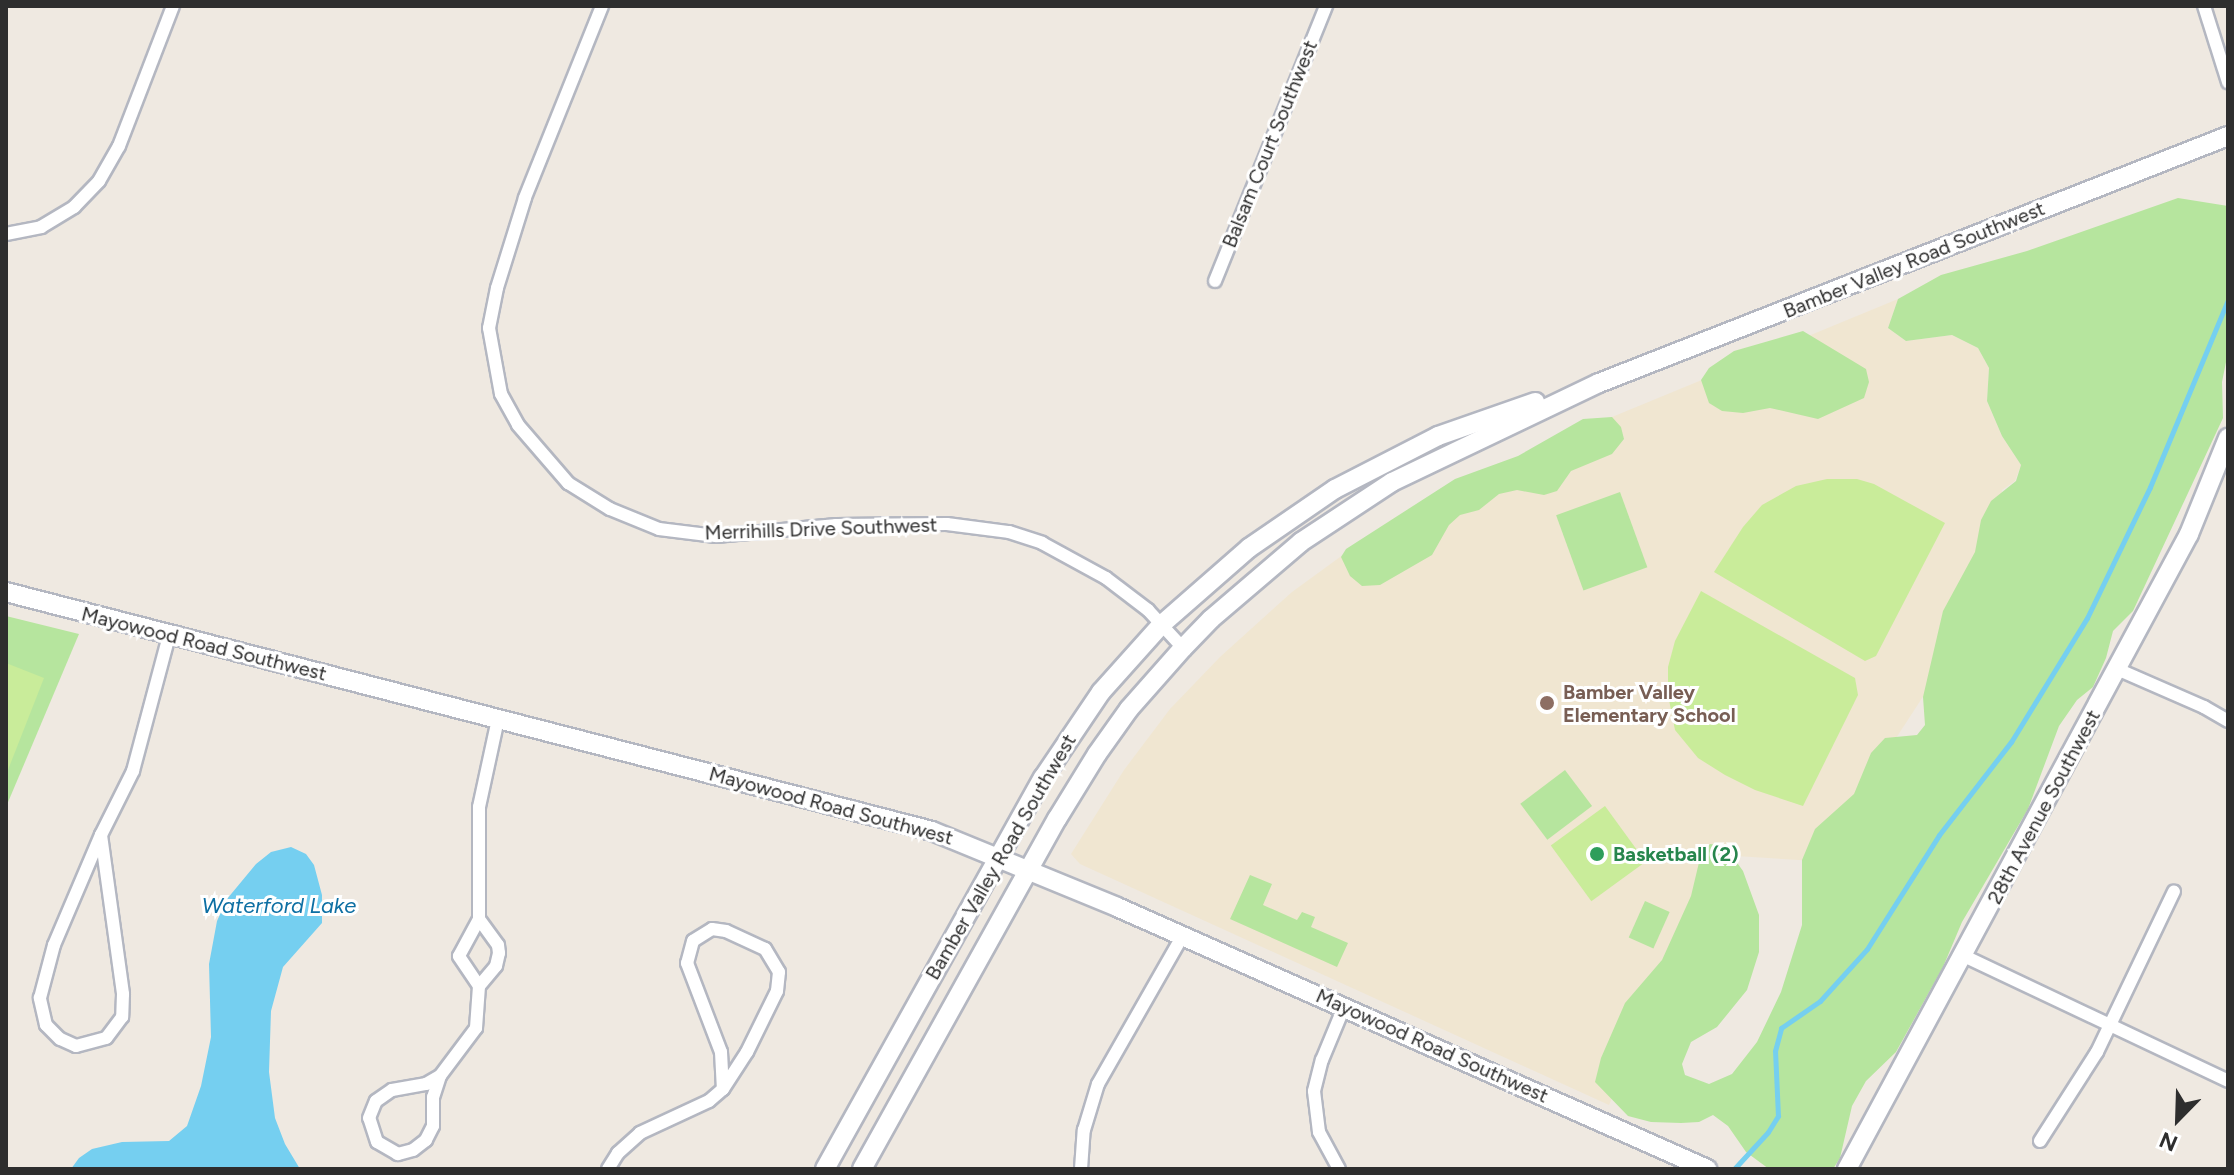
<!DOCTYPE html>
<html>
<head>
<meta charset="utf-8">
<style>
  body { margin:0 }
  #map { position:relative; width:2234px; height:1175px; overflow:hidden; background:#efe9e1; font-family:Figtree,sans-serif }
  div>[style] { position:absolute }
  .education>* { inset:0; background:#f0e6d1 }
  .green>* { inset:0; background:#b6e59e; transform-origin:0 0 }
  .pitch>* { inset:0; background:#c9ec9a; transform-origin:0 0 }
  .water>* { inset:0; background:#75cff0 }
  .stream>* { height:5px; margin:-2.5px; padding:0 2.5px; transform-origin:2.5px; border-radius:2.5px; background:#75cff0 }
  .roads { filter:drop-shadow(2px 0 #b4b7c1) drop-shadow(-2px 0 #b4b7c1) drop-shadow(0 2px #b4b7c1) drop-shadow(0 -2px #b4b7c1) }
  .street>* { height:12px; margin:-6px; padding:0 6px; transform-origin:6px; border-radius:6px; background:#fff }
  .secondary>* { height:18px; margin:-9px; padding:0 9px; transform-origin:9px; border-radius:9px; background:#fff }
  .dots>* { width:22px; height:22px; translate:-50% -50%; box-sizing:border-box; border:4px solid #fff; border-radius:50% }
  span { translate:-50% -50%; white-space:nowrap; text-align:center; line-height:1.15; -webkit-text-stroke:6px #fff; paint-order:stroke }
  .street-label { font-size:20px; color:#2e2e2e }
  .education-label { font-size:20px; color:#785e54; font-weight:700 }
  .left { translate:0 -50%; text-align:left }
  .leisure-label { font-size:20px; color:#27864d; font-weight:700 }
  .water-label { font-size:22px; color:#0d6fa3; font-style:italic }
  .frame { position:absolute; inset:0; border:8px solid #2e2e2e; pointer-events:none }
  .north { position:absolute; left:2138px; top:1079px; width:80px; height:80px; -webkit-text-stroke:6px #fff; paint-order:stroke; rotate:203deg; font-size:22px; font-weight:700; line-height:32px; text-align:center; color:#2e2e2e }
  .north::after { content:''; display:block; margin:auto; width:28px; height:36px; background:#2e2e2e; clip-path:polygon(50% 0,100% 100%,50% 72%,0 100%) }
</style>
</head>
<body>
<div id="map">
  <div class="education">
    <i style="clip-path:polygon(1898px 299px,1888px 328px,1906px 341px,1952px 335px,1978px 348px,1989px 368px,1987px 401px,2002px 436px,2021px 465px,2015px 481px,2002px 490px,1997px 583px,1816px 861px,1720px 855px,1609px 1105px,1080px 864px,1071px 854px,1124px 770px,1170px 709px,1220px 657px,1292px 592px,1362px 541px,1612px 417px)"></i>
  </div>
  <div class="green">
    <i style="clip-path:polygon(2178px 198px,2228px 206px,2228px 352px,2222px 382px,2223px 418px,2133px 611px,2113px 631px,2106px 658px,2093px 687px,2077px 700px,2059px 726px,2028px 809px,1962px 922px,1943px 967px,1896px 1052px,1866px 1081px,1852px 1106px,1840px 1158px,1833px 1169px,1769px 1169px,1746px 1152px,1728px 1126px,1713px 1115px,1699px 1122px,1681px 1123px,1651px 1122px,1628px 1116px,1595px 1082px,1601px 1058px,1625px 1003px,1662px 960px,1691px 896px,1701px 854px,1710px 844px,1725px 846px,1743px 871px,1759px 915px,1759px 952px,1747px 990px,1717px 1027px,1691px 1042px,1682px 1064px,1685px 1075px,1709px 1084px,1732px 1074px,1757px 1042px,1781px 992px,1802px 925px,1802px 860px,1815px 829px,1854px 794px,1871px 753px,1885px 738px,1917px 735px,1925px 725px,1923px 697px,1943px 611px,1975px 552px,1981px 520px,1991px 501px,2016px 481px,2021px 465px,2002px 436px,1987px 401px,1989px 368px,1978px 348px,1952px 335px,1906px 341px,1888px 328px,1898px 299px,1941px 275px,2027px 251px)"></i>
    <i style="clip-path:polygon(1803px 331px,1866px 369px,1869px 382px,1864px 398px,1818px 419px,1770px 408px,1743px 413px,1722px 411px,1709px 403px,1701px 380px,1709px 368px,1734px 351px)"></i>
    <i style="clip-path:polygon(1612px 417px,1621px 427px,1624px 439px,1612px 454px,1571px 471px,1557px 491px,1544px 495px,1517px 490px,1499px 494px,1479px 510px,1460px 515px,1449px 525px,1432px 555px,1380px 585px,1362px 586px,1350px 576px,1341px 557px,1346px 549px,1455px 479px,1518px 456px,1583px 419px)"></i>
    <i style="left:1620px;top:492px;width:80px;height:68px;rotate:70deg"></i>
    <i style="clip-path:polygon(6px 616px,79px 634px,6px 807px)"></i>
    <i style="left:1565px;top:770px;width:45px;height:56px;rotate:53deg"></i>
    <i style="clip-path:polygon(1250px 875px,1272px 884px,1263px 905px,1297px 920px,1302px 912px,1315px 917px,1311px 927px,1348px 943px,1337px 967px,1230px 919px)"></i>
    <i style="left:1645px;top:901px;width:27px;height:40px;rotate:24deg"></i>
  </div>
  <div class="pitch">
    <i style="clip-path:polygon(1827px 479px,1857px 479px,1874px 484px,1945px 523px,1876px 656px,1865px 661px,1714px 572px,1743px 527px,1762px 505px,1796px 486px)"></i>
    <i style="clip-path:polygon(1701px 591px,1855px 678px,1858px 695px,1803px 806px,1755px 790px,1725px 775px,1698px 758px,1675px 730px,1668px 695px,1668px 667px,1675px 641px)"></i>
    <i style="clip-path:polygon(6px 663px,44px 678px,6px 775px)"></i>
    <i style="left:1605px;top:806px;width:69px;height:67px;rotate:54deg"></i>
  </div>
  <div class="water">
    <i style="clip-path:polygon(291px 847px,306px 854px,314px 865px,322px 895px,322px 923px,283px 967px,271px 1011px,269px 1072px,275px 1118px,285px 1144px,300px 1169px,71px 1169px,79px 1158px,92px 1149px,122px 1142px,169px 1141px,187px 1126px,201px 1086px,211px 1037px,209px 964px,217px 921px,227px 899px,256px 864px,271px 852px)"></i>
  </div>
  <div class="stream">
    <i style="left:1734px;top:1169px;width:50px;rotate:-47.4deg"></i>
    <i style="left:1768px;top:1132px;width:19px;rotate:-58deg"></i>
    <i style="left:1778px;top:1116px;width:65px;rotate:-92.6deg"></i>
    <i style="left:1775px;top:1051px;width:24px;rotate:-75deg"></i>
    <i style="left:1781px;top:1028px;width:47px;rotate:-34.7deg"></i>
    <i style="left:1820px;top:1001px;width:70px;rotate:-47.9deg"></i>
    <i style="left:1867px;top:949px;width:135px;rotate:-57.7deg"></i>
    <i style="left:1939px;top:835px;width:118px;rotate:-52.3deg"></i>
    <i style="left:2011px;top:742px;width:145px;rotate:-58.5deg"></i>
    <i style="left:2087px;top:618px;width:145px;rotate:-64.3deg"></i>
    <i style="left:2150px;top:487px;width:203px;rotate:-67.4deg"></i>
  </div>
  <div class="roads">
    <div class="street">
      <i style="left:602px;top:6px;width:207px;rotate:111.9deg"></i>
      <i style="left:525px;top:198px;width:94px;rotate:107.3deg"></i>
      <i style="left:497px;top:288px;width:41px;rotate:101.3deg"></i>
      <i style="left:489px;top:328px;width:67px;rotate:79.7deg"></i>
      <i style="left:501px;top:394px;width:35px;rotate:61deg"></i>
      <i style="left:518px;top:425px;width:77px;rotate:49.2deg"></i>
      <i style="left:568px;top:483px;width:49px;rotate:31.8deg"></i>
      <i style="left:610px;top:509px;width:53px;rotate:22.2deg"></i>
      <i style="left:659px;top:529px;width:57px;rotate:7deg"></i>
      <i style="left:716px;top:536px;width:121px;rotate:-5.2deg"></i>
      <i style="left:836px;top:525px;width:111px;rotate:-0.5deg"></i>
      <i style="left:947px;top:524px;width:63px;rotate:7.4deg"></i>
      <i style="left:1009px;top:532px;width:35px;rotate:18deg"></i>
      <i style="left:1042px;top:543px;width:73px;rotate:28.7deg"></i>
      <i style="left:1106px;top:578px;width:53px;rotate:37.3deg"></i>
      <i style="left:1148px;top:610px;width:52px;rotate:47.4deg"></i>
      <i style="left:2204px;top:6px;width:80px;rotate:72.5deg"></i>
      <i style="left:6px;top:234px;width:36px;rotate:-11deg"></i>
      <i style="left:41px;top:227px;width:39px;rotate:-31deg"></i>
      <i style="left:74px;top:207px;width:36px;rotate:-46deg"></i>
      <i style="left:99px;top:181px;width:40px;rotate:-60.3deg"></i>
      <i style="left:119px;top:146px;width:150px;rotate:-68.9deg"></i>
      <i style="left:1215px;top:281px;width:297px;rotate:-68deg"></i>
      <i style="left:2117px;top:669px;width:95px;rotate:23.6deg"></i>
      <i style="left:2204px;top:707px;width:28px;rotate:30deg"></i>
      <i style="left:101px;top:835px;width:161px;rotate:82.1deg"></i>
      <i style="left:123px;top:994px;width:23px;rotate:92deg"></i>
      <i style="left:122px;top:1017px;width:26px;rotate:127deg"></i>
      <i style="left:106px;top:1038px;width:31px;rotate:165deg"></i>
      <i style="left:76px;top:1046px;width:17px;rotate:-156deg"></i>
      <i style="left:60px;top:1039px;width:20px;rotate:-135deg"></i>
      <i style="left:46px;top:1025px;width:28px;rotate:-103deg"></i>
      <i style="left:40px;top:998px;width:55px;rotate:-75.2deg"></i>
      <i style="left:54px;top:945px;width:120px;rotate:-66.9deg"></i>
      <i style="left:101px;top:835px;width:72px;rotate:-63.4deg"></i>
      <i style="left:133px;top:771px;width:140px;rotate:-75.1deg"></i>
      <i style="left:479px;top:919px;width:32px;rotate:54deg"></i>
      <i style="left:498px;top:945px;width:8px;rotate:83deg"></i>
      <i style="left:499px;top:953px;width:13px;rotate:103deg"></i>
      <i style="left:496px;top:966px;width:26px;rotate:130deg"></i>
      <i style="left:1964px;top:956px;width:292px;rotate:25.3deg"></i>
      <i style="left:440px;top:1076px;width:22px;rotate:108deg"></i>
      <i style="left:433px;top:1097px;width:29px;rotate:90deg"></i>
      <i style="left:433px;top:1126px;width:16px;rotate:117deg"></i>
      <i style="left:426px;top:1140px;width:16px;rotate:142deg"></i>
      <i style="left:413px;top:1150px;width:16px;rotate:165deg"></i>
      <i style="left:398px;top:1154px;width:24px;rotate:-150deg"></i>
      <i style="left:377px;top:1142px;width:25px;rotate:-108deg"></i>
      <i style="left:369px;top:1118px;width:18px;rotate:-68deg"></i>
      <i style="left:376px;top:1101px;width:19px;rotate:-35deg"></i>
      <i style="left:392px;top:1090px;width:35px;rotate:-10deg"></i>
      <i style="left:426px;top:1084px;width:16px;rotate:-30deg"></i>
      <i style="left:440px;top:1076px;width:60px;rotate:-53.1deg"></i>
      <i style="left:476px;top:1028px;width:42px;rotate:-85.9deg"></i>
      <i style="left:479px;top:986px;width:36px;rotate:-124deg"></i>
      <i style="left:459px;top:956px;width:42px;rotate:-61.6deg"></i>
      <i style="left:479px;top:919px;width:112px;rotate:-90deg"></i>
      <i style="left:479px;top:807px;width:90px;rotate:-77.8deg"></i>
      <i style="left:2040px;top:1141px;width:106px;rotate:-57.4deg"></i>
      <i style="left:2097px;top:1052px;width:178px;rotate:-64.4deg"></i>
      <i style="left:608px;top:1169px;width:19px;rotate:-58deg"></i>
      <i style="left:618px;top:1153px;width:30px;rotate:-42deg"></i>
      <i style="left:640px;top:1133px;width:76px;rotate:-24.9deg"></i>
      <i style="left:709px;top:1101px;width:18px;rotate:-41deg"></i>
      <i style="left:723px;top:1089px;width:44px;rotate:-57deg"></i>
      <i style="left:747px;top:1052px;width:68px;rotate:-63.8deg"></i>
      <i style="left:777px;top:991px;width:19px;rotate:-84deg"></i>
      <i style="left:779px;top:972px;width:27px;rotate:-121deg"></i>
      <i style="left:765px;top:949px;width:43px;rotate:-155.2deg"></i>
      <i style="left:726px;top:931px;width:14px;rotate:-172deg"></i>
      <i style="left:712px;top:929px;width:22px;rotate:148deg"></i>
      <i style="left:693px;top:941px;width:23px;rotate:105deg"></i>
      <i style="left:687px;top:963px;width:95px;rotate:69.1deg"></i>
      <i style="left:721px;top:1052px;width:37px;rotate:87deg"></i>
      <i style="left:1081px;top:1169px;width:39px;rotate:-86deg"></i>
      <i style="left:1084px;top:1130px;width:48px;rotate:-73.1deg"></i>
      <i style="left:1098px;top:1084px;width:169px;rotate:-60.3deg"></i>
      <i style="left:1339px;top:1169px;width:42px;rotate:-118.4deg"></i>
      <i style="left:1319px;top:1132px;width:41px;rotate:-97deg"></i>
      <i style="left:1314px;top:1091px;width:32px;rotate:-76deg"></i>
      <i style="left:1322px;top:1060px;width:57px;rotate:-67.5deg"></i>
    </div>
    <div class="secondary">
      <i style="left:6px;top:592px;width:956px;rotate:14.47deg"></i>
      <i style="left:932px;top:831px;width:200px;rotate:22.3deg"></i>
      <i style="left:1117px;top:907px;width:646px;rotate:23.94deg"></i>
      <i style="left:825px;top:1169px;width:448px;rotate:-60.9deg"></i>
      <i style="left:1043px;top:778px;width:104px;rotate:-56deg"></i>
      <i style="left:1101px;top:692px;width:90px;rotate:-48.2deg"></i>
      <i style="left:1161px;top:625px;width:117px;rotate:-41.2deg"></i>
      <i style="left:1249px;top:548px;width:104px;rotate:-34.5deg"></i>
      <i style="left:1335px;top:489px;width:116px;rotate:-27.2deg"></i>
      <i style="left:1438px;top:436px;width:103px;rotate:-19.3deg"></i>
      <i style="left:862px;top:1169px;width:401px;rotate:-60.9deg"></i>
      <i style="left:1057px;top:819px;width:76px;rotate:-58.4deg"></i>
      <i style="left:1097px;top:754px;width:55px;rotate:-54.6deg"></i>
      <i style="left:1129px;top:709px;width:81px;rotate:-48.5deg"></i>
      <i style="left:1183px;top:648px;width:40px;rotate:-46deg"></i>
      <i style="left:1211px;top:619px;width:118px;rotate:-40.5deg"></i>
      <i style="left:1301px;top:542px;width:109px;rotate:-33.4deg"></i>
      <i style="left:1392px;top:482px;width:229px;rotate:-25.6deg"></i>
      <i style="left:1599px;top:383px;width:676px;rotate:-21.44deg"></i>
      <i style="left:1847px;top:1169px;width:721px;rotate:-61.69deg"></i>
      <i style="left:2189px;top:534px;width:104px;rotate:-67.9deg"></i>
    </div>
  </div>
  <div class="dots">
    <i style="left:1547px;top:703px;background:#8d6e63"></i>
    <i style="left:1597px;top:854px;background:#2e9e5b"></i>
  </div>
  <div class="street-label">
    <span style="left:1270px;top:144px;rotate:-68deg">Balsam Court Southwest</span>
    <span style="left:1914px;top:260px;rotate:-22deg">Bamber Valley Road Southwest</span>
    <span style="left:821px;top:529px;rotate:-2deg">Merrihills Drive Southwest</span>
    <span style="left:204px;top:644px;rotate:14deg">Mayowood Road Southwest</span>
    <span style="left:831px;top:806px;rotate:15deg">Mayowood Road Southwest</span>
    <span style="left:2044px;top:807px;rotate:-62deg">28th Avenue Southwest</span>
    <span style="left:1001px;top:857px;rotate:-60deg">Bamber Valley Road Southwest</span>
    <span style="left:1432px;top:1046px;rotate:24deg">Mayowood Road Southwest</span>
  </div>
  <div class="education-label">
    <span class="left" style="left:1563px;top:704px">Bamber Valley<br>Elementary School</span>
  </div>
  <div class="leisure-label">
    <span class="left" style="left:1613px;top:854px">Basketball (2)</span>
  </div>
  <div class="water-label">
    <span style="left:279px;top:906px">Waterford Lake</span>
  </div>
  <div class="frame"></div>
  <div class="north">N</div>
</div>
</body>
</html>
